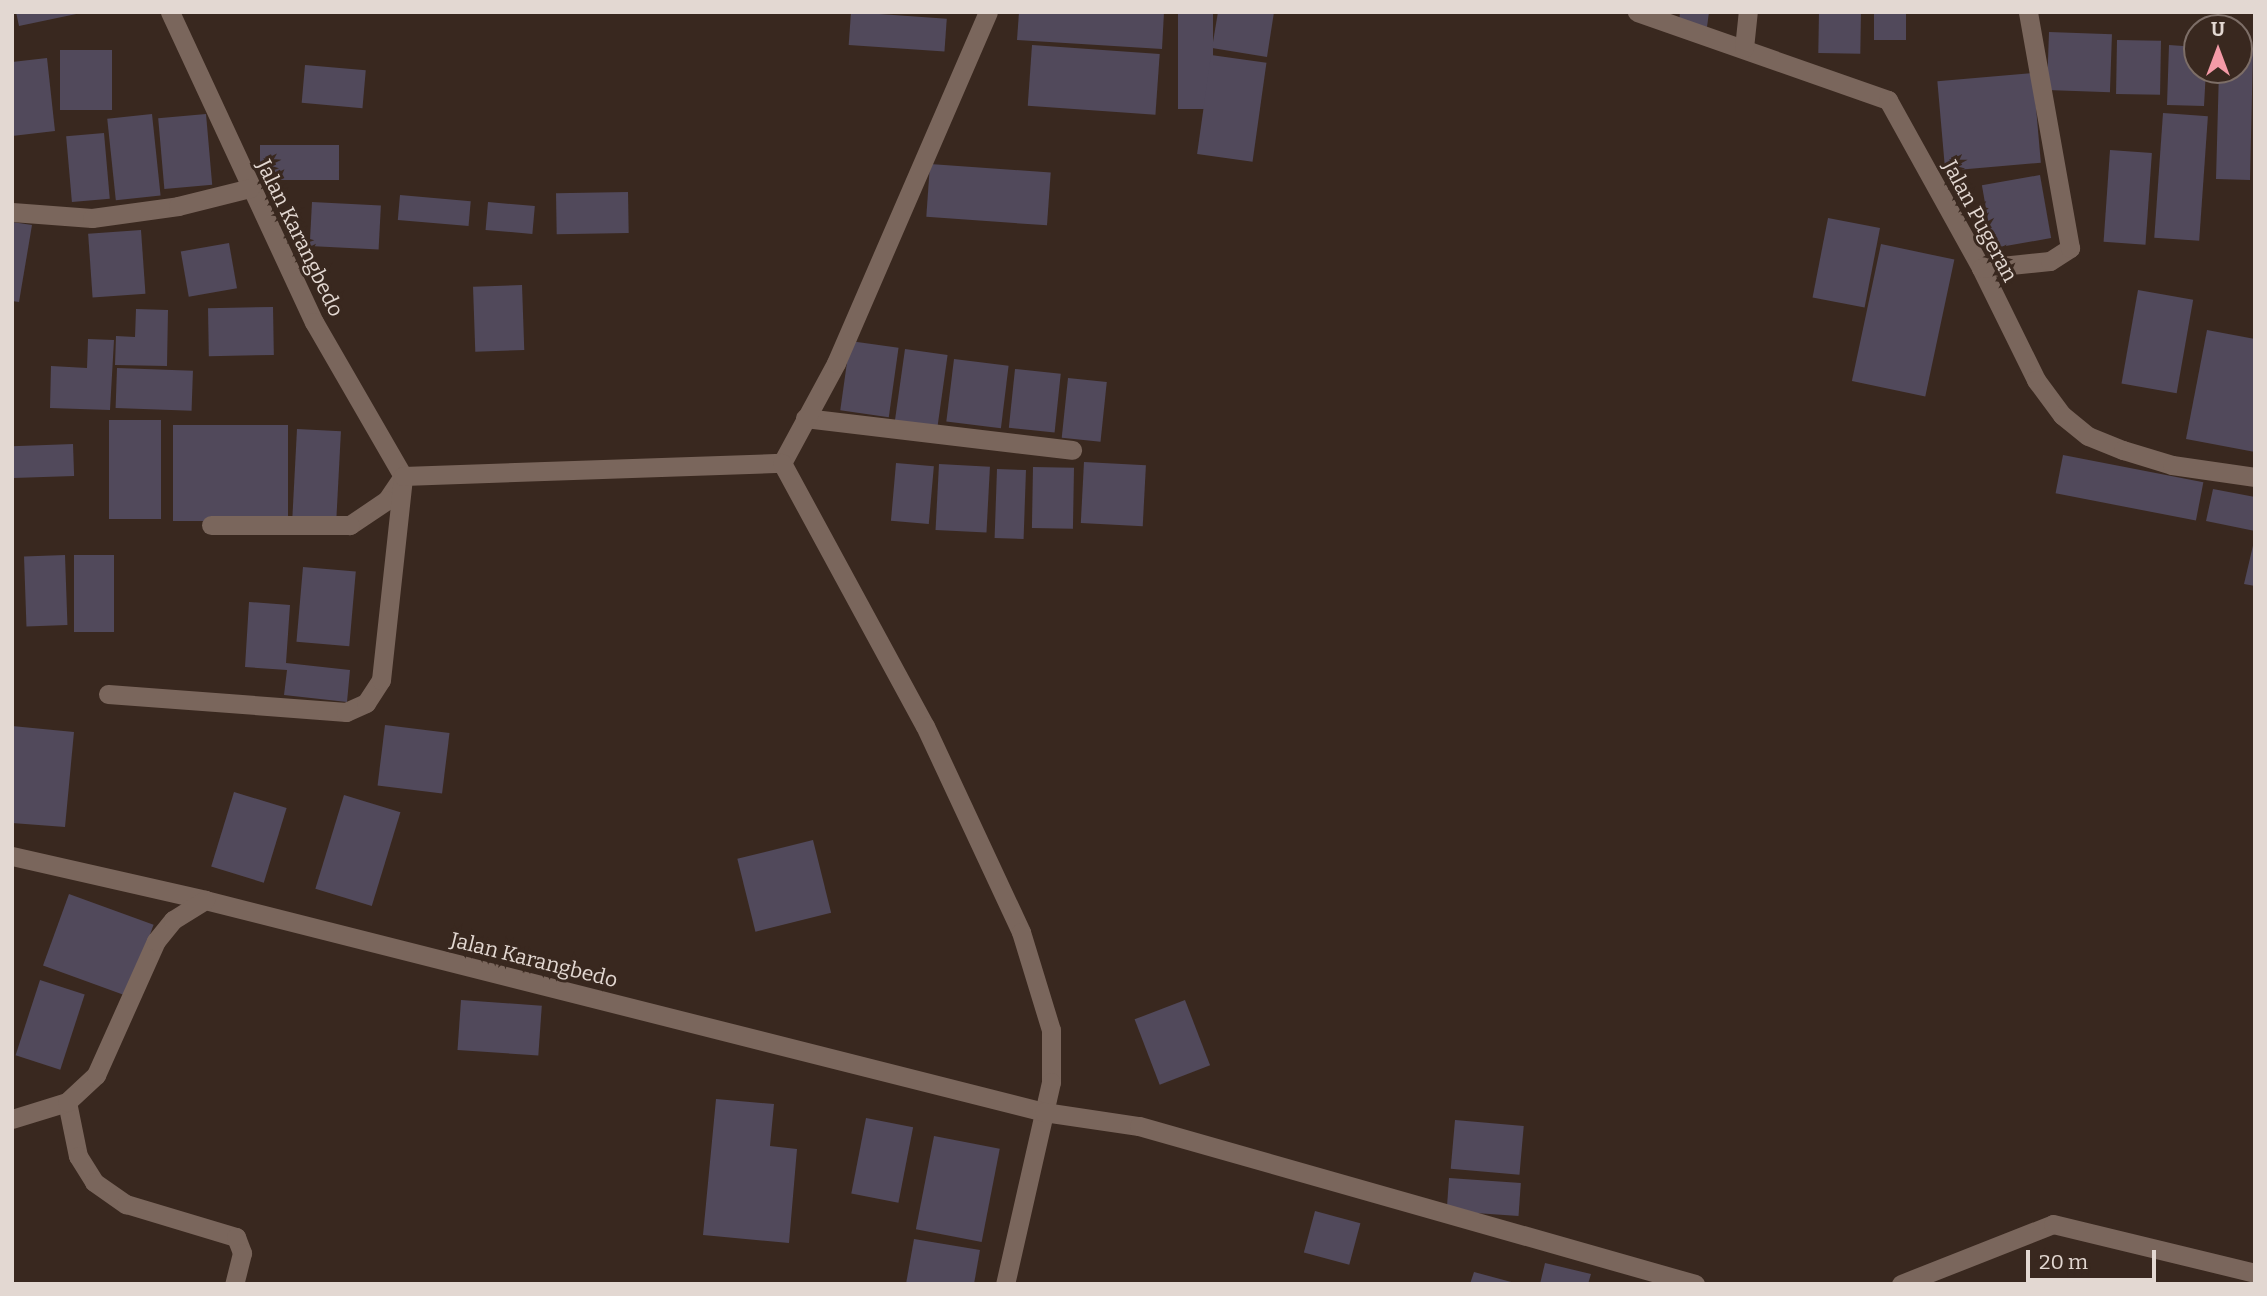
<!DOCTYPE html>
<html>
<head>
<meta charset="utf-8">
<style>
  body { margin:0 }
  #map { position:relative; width:2267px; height:1296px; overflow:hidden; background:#39281f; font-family:Bitter,serif }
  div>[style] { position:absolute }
  .building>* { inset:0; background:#51495b; transform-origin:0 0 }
  .minor>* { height:19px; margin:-9.5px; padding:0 9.5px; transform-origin:9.5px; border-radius:9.5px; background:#7a665c }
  span { translate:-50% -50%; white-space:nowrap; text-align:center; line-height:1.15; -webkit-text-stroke:6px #39281f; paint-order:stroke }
  .street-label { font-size:21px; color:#e3d8d2 }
  .frame { position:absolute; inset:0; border:14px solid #e3d8d2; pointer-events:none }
  .north { position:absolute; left:2183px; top:14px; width:70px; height:70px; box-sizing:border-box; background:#39281f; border:2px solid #7d6e67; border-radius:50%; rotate:0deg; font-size:19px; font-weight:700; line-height:28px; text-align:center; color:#e3d8d2 }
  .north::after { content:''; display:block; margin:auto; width:24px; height:32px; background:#f49aa7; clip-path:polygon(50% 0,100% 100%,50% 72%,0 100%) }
  .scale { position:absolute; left:2026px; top:1250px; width:130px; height:32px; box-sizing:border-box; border:4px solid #e3d8d2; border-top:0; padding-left:9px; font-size:21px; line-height:24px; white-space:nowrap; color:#e3d8d2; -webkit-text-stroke:5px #39281f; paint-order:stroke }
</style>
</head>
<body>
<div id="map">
  <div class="building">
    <i style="clip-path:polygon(16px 12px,81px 12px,81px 13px,19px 26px)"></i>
    <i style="left:851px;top:12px;width:96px;height:33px;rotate:4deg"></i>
    <i style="clip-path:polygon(1019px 12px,1164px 12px,1162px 49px,1017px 40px)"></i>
    <i style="left:1178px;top:12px;width:35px;height:97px"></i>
    <i style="clip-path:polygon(1218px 12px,1274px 12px,1267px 57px,1212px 48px)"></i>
    <i style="clip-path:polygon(1680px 12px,1709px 12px,1707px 27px,1679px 23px)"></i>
    <i style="left:1819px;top:12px;width:42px;height:41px;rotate:1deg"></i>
    <i style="left:1874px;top:12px;width:32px;height:28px"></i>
    <i style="left:2049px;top:32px;width:63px;height:58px;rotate:2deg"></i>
    <i style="left:2117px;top:40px;width:44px;height:54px;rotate:1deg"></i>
    <i style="left:1032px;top:45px;width:128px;height:61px;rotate:4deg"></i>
    <i style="clip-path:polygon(2169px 45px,2197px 47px,2197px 70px,2206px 70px,2204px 106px,2167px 105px)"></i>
    <i style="left:60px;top:50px;width:52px;height:60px"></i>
    <i style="clip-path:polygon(2239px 50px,2253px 50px,2250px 180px,2216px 179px,2219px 70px,2239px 70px)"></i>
    <i style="left:1211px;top:55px;width:56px;height:100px;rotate:8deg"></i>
    <i style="clip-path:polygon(47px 58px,55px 131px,12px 136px,12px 62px)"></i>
    <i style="left:305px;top:65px;width:61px;height:38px;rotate:5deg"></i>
    <i style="left:2033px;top:73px;width:90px;height:96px;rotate:85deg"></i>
    <i style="left:2163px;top:113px;width:45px;height:125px;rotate:4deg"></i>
    <i style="left:152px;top:114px;width:82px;height:45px;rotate:84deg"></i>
    <i style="left:206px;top:114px;width:71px;height:48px;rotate:85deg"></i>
    <i style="left:104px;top:133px;width:66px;height:38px;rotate:85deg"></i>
    <i style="left:339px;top:145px;width:35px;height:79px;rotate:90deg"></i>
    <i style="left:2110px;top:150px;width:42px;height:92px;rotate:4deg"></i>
    <i style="left:930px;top:164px;width:121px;height:53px;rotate:4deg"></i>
    <i style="left:2040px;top:175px;width:64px;height:59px;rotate:80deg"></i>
    <i style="left:628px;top:192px;width:41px;height:72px;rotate:89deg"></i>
    <i style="left:400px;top:195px;width:71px;height:25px;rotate:5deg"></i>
    <i style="left:312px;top:202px;width:69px;height:44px;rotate:3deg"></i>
    <i style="left:488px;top:202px;width:47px;height:28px;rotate:5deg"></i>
    <i style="left:1828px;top:218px;width:53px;height:81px;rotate:11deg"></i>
    <i style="clip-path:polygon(12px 222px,32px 225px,19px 302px,12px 301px)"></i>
    <i style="left:141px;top:230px;width:64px;height:53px;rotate:86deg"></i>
    <i style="left:229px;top:243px;width:46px;height:49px;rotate:80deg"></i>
    <i style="left:1881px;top:244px;width:75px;height:140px;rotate:12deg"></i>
    <i style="left:522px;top:285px;width:65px;height:49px;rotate:88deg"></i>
    <i style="left:2138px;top:290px;width:56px;height:95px;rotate:10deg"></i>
    <i style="left:273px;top:307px;width:48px;height:65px;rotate:89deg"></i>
    <i style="clip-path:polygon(136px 309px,168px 310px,167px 366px,115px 365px,116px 336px,135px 337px)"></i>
    <i style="clip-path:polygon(2207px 330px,2255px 339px,2255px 452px,2186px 439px)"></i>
    <i style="clip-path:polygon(88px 339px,114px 340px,110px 410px,50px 408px,51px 366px,87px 368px)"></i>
    <i style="left:850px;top:341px;width:49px;height:70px;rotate:8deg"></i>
    <i style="left:905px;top:349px;width:43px;height:72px;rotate:8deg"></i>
    <i style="left:954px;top:359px;width:55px;height:63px;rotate:7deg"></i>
    <i style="left:117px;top:368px;width:76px;height:40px;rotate:2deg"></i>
    <i style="left:1015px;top:369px;width:46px;height:59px;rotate:6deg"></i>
    <i style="left:1068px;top:378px;width:39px;height:60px;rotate:6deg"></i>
    <i style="left:109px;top:420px;width:52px;height:99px"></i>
    <i style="left:173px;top:425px;width:115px;height:96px"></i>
    <i style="left:297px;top:429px;width:44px;height:90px;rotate:3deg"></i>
    <i style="left:73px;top:444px;width:32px;height:61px;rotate:88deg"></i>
    <i style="left:2063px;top:455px;width:143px;height:39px;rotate:11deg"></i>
    <i style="left:1084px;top:462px;width:62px;height:61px;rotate:3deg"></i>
    <i style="left:896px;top:463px;width:38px;height:58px;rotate:5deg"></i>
    <i style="left:939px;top:464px;width:51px;height:66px;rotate:3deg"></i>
    <i style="left:1033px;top:467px;width:41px;height:61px;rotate:1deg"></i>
    <i style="left:997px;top:469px;width:29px;height:69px;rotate:2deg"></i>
    <i style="clip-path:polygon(2213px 489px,2255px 497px,2255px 531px,2206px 521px)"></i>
    <i style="clip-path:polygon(2255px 537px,2255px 586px,2244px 584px)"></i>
    <i style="left:65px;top:555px;width:70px;height:41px;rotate:88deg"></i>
    <i style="left:74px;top:555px;width:40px;height:77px"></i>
    <i style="left:303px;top:567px;width:53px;height:75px;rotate:5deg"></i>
    <i style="clip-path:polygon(249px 602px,290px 605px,286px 663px,350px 670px,347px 702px,284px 695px,287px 670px,245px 667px)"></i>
    <i style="left:385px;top:725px;width:65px;height:61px;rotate:7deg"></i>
    <i style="clip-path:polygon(12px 726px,74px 732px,65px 827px,12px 823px)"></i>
    <i style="left:234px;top:792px;width:55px;height:78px;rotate:17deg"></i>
    <i style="left:344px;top:795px;width:59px;height:98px;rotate:17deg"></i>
    <i style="left:813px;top:840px;width:75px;height:78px;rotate:76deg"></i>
    <i style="left:69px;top:894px;width:90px;height:76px;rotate:20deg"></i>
    <i style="left:40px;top:980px;width:47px;height:79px;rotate:18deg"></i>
    <i style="left:461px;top:1000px;width:81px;height:50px;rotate:4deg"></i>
    <i style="left:1185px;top:1000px;width:70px;height:54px;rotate:69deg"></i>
    <i style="clip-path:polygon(716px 1099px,774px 1104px,770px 1146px,797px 1149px,789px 1243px,703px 1235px)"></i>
    <i style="left:866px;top:1118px;width:48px;height:77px;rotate:11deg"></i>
    <i style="left:1455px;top:1120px;width:69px;height:49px;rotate:5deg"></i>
    <i style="left:934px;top:1136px;width:67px;height:95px;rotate:11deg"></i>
    <i style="left:1449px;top:1178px;width:72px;height:33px;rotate:4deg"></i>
    <i style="left:1315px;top:1211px;width:47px;height:43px;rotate:15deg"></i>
    <i style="clip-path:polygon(914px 1239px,980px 1250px,974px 1284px,906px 1284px)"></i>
    <i style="clip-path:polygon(1545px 1263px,1591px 1274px,1588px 1284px,1540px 1284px)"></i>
    <i style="clip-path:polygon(1474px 1272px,1515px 1283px,1515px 1284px,1470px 1284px)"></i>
  </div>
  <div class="minor">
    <i style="left:170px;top:12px;width:342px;rotate:65.1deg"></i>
    <i style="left:314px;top:322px;width:178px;rotate:60deg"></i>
    <i style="left:403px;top:476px;width:29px;rotate:124deg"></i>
    <i style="left:387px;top:500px;width:45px;rotate:146deg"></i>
    <i style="left:350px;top:525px;width:139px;rotate:180deg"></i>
    <i style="left:1637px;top:12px;width:266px;rotate:19.3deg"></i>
    <i style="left:1888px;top:100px;width:192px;rotate:61deg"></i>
    <i style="left:1981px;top:268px;width:125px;rotate:63.8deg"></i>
    <i style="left:2036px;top:380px;width:44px;rotate:53.4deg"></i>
    <i style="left:2062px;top:415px;width:33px;rotate:39deg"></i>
    <i style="left:2088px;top:436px;width:38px;rotate:22deg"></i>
    <i style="left:2123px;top:450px;width:51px;rotate:17deg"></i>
    <i style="left:2172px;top:465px;width:84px;rotate:8.2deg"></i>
    <i style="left:1744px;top:48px;width:36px;rotate:-84deg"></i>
    <i style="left:12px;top:212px;width:80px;rotate:4.3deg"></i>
    <i style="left:92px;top:218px;width:87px;rotate:-7.9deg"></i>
    <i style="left:178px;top:206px;width:74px;rotate:-14deg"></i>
    <i style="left:1981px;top:268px;width:69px;rotate:-5.8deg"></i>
    <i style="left:2050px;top:261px;width:24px;rotate:-33deg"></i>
    <i style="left:2070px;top:248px;width:240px;rotate:-100.1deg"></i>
    <i style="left:805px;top:418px;width:269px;rotate:6.8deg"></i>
    <i style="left:782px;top:463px;width:114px;rotate:-61.6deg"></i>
    <i style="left:836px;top:363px;width:382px;rotate:-66.6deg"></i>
    <i style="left:108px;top:694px;width:239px;rotate:4.3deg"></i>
    <i style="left:346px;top:712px;width:22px;rotate:-24deg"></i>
    <i style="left:366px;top:703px;width:27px;rotate:-57deg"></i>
    <i style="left:381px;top:680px;width:205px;rotate:-83.8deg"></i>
    <i style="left:403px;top:476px;width:379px;rotate:-2deg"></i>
    <i style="left:782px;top:463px;width:299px;rotate:61.5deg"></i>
    <i style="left:925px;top:726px;width:227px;rotate:65deg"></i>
    <i style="left:1021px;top:932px;width:102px;rotate:73deg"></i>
    <i style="left:1051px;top:1030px;width:52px;rotate:90deg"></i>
    <i style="left:1051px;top:1082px;width:207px;rotate:102.8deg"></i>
    <i style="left:12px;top:856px;width:198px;rotate:12.8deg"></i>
    <i style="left:205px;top:900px;width:865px;rotate:14.18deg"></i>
    <i style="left:1044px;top:1112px;width:96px;rotate:8.4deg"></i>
    <i style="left:1139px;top:1126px;width:578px;rotate:15.86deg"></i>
    <i style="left:67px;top:1102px;width:55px;rotate:78.5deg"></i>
    <i style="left:78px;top:1156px;width:31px;rotate:58deg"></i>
    <i style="left:94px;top:1182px;width:39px;rotate:35deg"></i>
    <i style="left:126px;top:1204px;width:115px;rotate:16.7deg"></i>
    <i style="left:236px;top:1237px;width:17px;rotate:69deg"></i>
    <i style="left:242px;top:1253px;width:32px;rotate:104deg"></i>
    <i style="left:12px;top:1119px;width:58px;rotate:-17.2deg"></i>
    <i style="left:67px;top:1102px;width:40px;rotate:-43deg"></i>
    <i style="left:96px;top:1075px;width:147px;rotate:-65.9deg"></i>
    <i style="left:156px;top:941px;width:27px;rotate:-51deg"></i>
    <i style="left:173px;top:920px;width:38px;rotate:-32deg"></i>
    <i style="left:1901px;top:1284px;width:163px;rotate:-21.5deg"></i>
    <i style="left:2053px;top:1224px;width:208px;rotate:13.6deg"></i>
  </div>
  <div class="street-label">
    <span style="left:1980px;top:221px;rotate:62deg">Jalan Pugeran</span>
    <span style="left:300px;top:238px;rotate:64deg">Jalan Karangbedo</span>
    <span style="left:534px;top:960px;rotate:14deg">Jalan Karangbedo</span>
  </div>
  <div class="frame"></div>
  <div class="north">U</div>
  <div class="scale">20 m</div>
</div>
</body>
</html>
